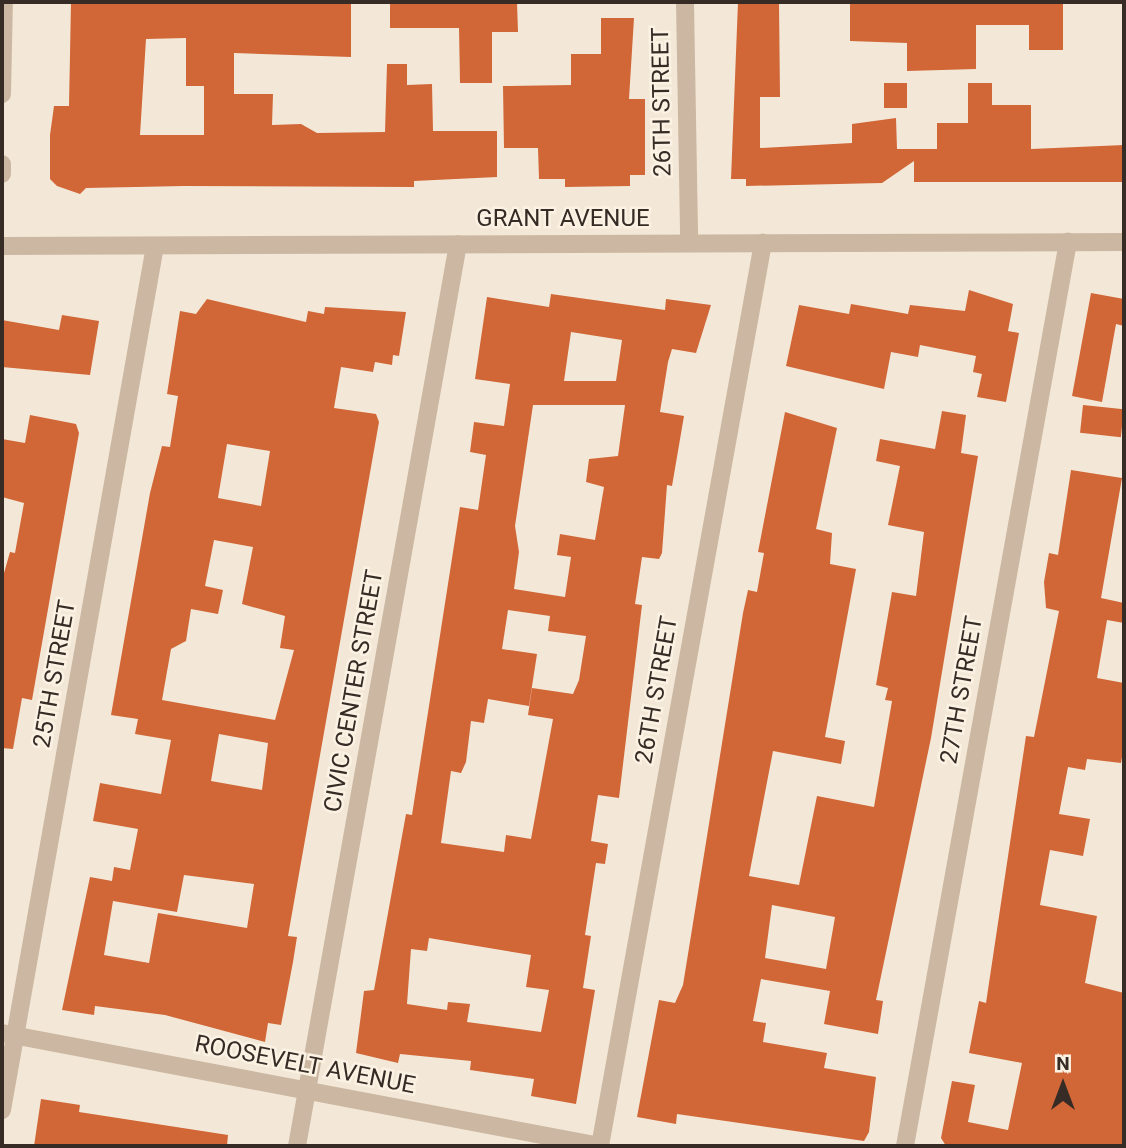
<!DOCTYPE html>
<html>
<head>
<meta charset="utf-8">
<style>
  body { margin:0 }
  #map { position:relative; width:1126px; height:1148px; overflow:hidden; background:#f3e8d7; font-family:Roboto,sans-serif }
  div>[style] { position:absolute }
  .building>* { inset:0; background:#d16637; transform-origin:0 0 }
  .minor>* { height:18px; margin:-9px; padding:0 9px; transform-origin:9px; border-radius:9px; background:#ccb8a2 }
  span { translate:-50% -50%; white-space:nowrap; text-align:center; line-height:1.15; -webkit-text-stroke:5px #fbf2e3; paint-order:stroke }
  .street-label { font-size:24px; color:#362b25 }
  .frame { position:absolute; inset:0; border:4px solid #362b25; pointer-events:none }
  .north { position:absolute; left:1028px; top:1050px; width:70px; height:70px; -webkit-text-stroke:5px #fbf2e3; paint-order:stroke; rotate:0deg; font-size:19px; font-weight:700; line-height:28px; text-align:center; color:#362b25 }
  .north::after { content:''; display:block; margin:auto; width:24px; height:32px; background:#362b25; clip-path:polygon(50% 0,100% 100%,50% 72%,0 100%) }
</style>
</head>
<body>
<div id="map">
  <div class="building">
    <i style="clip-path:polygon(evenodd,71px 2px,351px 2px,351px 57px,234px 53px,234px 94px,273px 94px,272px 125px,301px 124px,317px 133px,385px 132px,387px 64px,407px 64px,407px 85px,432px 84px,433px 131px,497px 131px,497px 177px,414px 181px,414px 187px,184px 186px,86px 188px,80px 194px,57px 186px,50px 179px,50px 135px,54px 106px,69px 106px,71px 2px,186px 38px,186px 86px,204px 86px,204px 135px,140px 135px,146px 39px,186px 38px)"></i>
    <i style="clip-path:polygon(390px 2px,517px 2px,518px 32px,492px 32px,492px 83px,460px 83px,459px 28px,390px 28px)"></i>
    <i style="clip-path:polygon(738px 2px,779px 2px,780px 97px,760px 97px,760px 148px,852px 143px,852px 124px,896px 118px,897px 149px,937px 149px,937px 123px,968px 123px,968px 83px,992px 83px,992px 105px,1031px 105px,1031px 149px,1124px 145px,1124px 182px,914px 182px,914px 161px,882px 183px,746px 186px,746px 179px,731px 179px)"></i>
    <i style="clip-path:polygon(850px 2px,1063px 2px,1063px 50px,1029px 50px,1029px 25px,976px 25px,976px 69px,907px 71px,907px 43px,850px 41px)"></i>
    <i style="clip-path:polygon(601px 18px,634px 18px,629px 99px,645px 99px,645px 175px,630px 175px,630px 186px,565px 187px,565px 179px,539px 179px,538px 148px,504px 148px,503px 86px,571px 85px,571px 54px,601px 54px)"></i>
    <i style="left:884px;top:83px;width:23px;height:25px"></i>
    <i style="clip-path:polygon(969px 290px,1013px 304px,1008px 331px,1019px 333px,1006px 402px,977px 397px,982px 374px,973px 372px,976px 356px,920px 345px,918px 357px,891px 352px,884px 389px,786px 366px,799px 305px,849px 314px,851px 304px,908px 314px,910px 305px,965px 311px)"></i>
    <i style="clip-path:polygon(1091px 293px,1124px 299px,1124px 326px,1116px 324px,1102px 402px,1072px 396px)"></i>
    <i style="clip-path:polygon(evenodd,551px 294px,665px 310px,666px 299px,711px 305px,696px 353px,672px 349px,668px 362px,660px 412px,684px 416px,672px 486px,667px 485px,662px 553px,659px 559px,642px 557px,635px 604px,642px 605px,619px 798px,598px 795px,591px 841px,608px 844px,605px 864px,596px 863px,585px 935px,591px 936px,583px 988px,595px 990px,576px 1104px,531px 1096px,534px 1079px,470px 1070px,471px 1061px,400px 1054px,398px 1063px,356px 1053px,364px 991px,374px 990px,406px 814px,412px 815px,460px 507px,478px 510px,486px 455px,470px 452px,474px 422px,504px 426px,510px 384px,475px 379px,487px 297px,549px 307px,551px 294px,571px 332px,622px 340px,616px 381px,564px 381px,571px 332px,551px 294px,533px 405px,625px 405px,618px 456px,589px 459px,586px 482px,604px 487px,595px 540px,560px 534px,557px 555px,571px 557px,565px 597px,514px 589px,519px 552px,515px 526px,533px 405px,551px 294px,508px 610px,550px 616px,548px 631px,586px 636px,579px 680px,573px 694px,532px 688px,528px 715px,553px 719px,531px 839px,506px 835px,504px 852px,441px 843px,451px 771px,461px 773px,466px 762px,471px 721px,484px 723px,488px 699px,529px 706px,537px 654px,502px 649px,508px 610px,551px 294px,429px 938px,531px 955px,526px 987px,549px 990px,541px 1032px,467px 1022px,470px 1004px,448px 1002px,447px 1010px,407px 1004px,411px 949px,427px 951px,429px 938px)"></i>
    <i style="clip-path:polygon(evenodd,207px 299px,306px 322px,308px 311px,324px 314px,325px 307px,406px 312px,399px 356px,393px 355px,392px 365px,375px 362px,373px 372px,341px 367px,334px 408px,376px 414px,379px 422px,288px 936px,297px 937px,293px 962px,281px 1025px,268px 1023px,265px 1042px,165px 1015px,95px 1006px,94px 1015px,62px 1010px,90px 877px,112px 881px,114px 867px,130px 870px,138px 829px,93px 821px,100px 783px,161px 794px,171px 740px,135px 734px,138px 719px,111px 715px,150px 493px,162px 446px,170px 447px,178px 396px,167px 394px,180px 311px,196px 314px,207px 299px,227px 444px,270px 451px,261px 506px,218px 498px,227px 444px,207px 299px,214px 540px,253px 547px,242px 604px,285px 616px,280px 648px,294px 650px,275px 720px,162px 700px,171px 649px,186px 641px,191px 609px,218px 614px,223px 590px,205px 586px,214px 540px,207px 299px,219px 734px,268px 743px,262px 790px,211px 781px,219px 734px,207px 299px,184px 875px,254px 884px,247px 928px,158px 913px,149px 963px,104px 955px,113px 901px,177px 912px,184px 875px)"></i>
    <i style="clip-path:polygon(62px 315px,99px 321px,90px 375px,2px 367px,2px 320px,59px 330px)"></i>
    <i style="left:1083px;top:405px;width:41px;height:28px;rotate:6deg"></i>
    <i style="clip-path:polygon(evenodd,942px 411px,966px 415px,961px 453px,978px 456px,931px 738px,876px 1000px,883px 1001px,878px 1034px,824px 1024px,830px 991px,761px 979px,753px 1021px,766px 1023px,763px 1042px,827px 1053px,824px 1068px,876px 1077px,869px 1132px,864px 1141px,677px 1114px,676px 1124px,637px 1117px,659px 1000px,675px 1003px,683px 985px,743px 613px,748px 590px,757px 592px,764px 553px,758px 552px,785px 412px,837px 428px,816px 529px,832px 533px,830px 564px,856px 569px,825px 737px,845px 741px,841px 764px,773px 751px,749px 876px,799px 885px,817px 796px,874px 807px,892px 701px,885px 700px,888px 688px,876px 685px,892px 592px,916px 596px,924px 532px,888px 525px,900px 466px,876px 461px,880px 439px,935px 449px,942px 411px,772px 905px,835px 917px,826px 969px,765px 958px,772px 905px)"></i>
    <i style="clip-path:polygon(30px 415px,76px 424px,79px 433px,32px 700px,22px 698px,13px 749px,2px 748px,2px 580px,10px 552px,15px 553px,24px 503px,2px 497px,2px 439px,25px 443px)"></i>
    <i style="clip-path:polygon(1071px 470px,1122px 478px,1101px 598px,1124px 603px,1124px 623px,1107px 620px,1097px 678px,1124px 683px,1124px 745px,1121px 763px,1087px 759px,1085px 770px,1068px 767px,1059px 814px,1090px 819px,1083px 856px,1050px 850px,1040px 905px,1097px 916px,1085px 983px,1124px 993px,1124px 1146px,946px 1146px,941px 1138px,952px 1081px,975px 1085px,968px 1122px,1008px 1130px,1022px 1063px,969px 1053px,979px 1001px,986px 1003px,1026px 736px,1034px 737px,1059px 611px,1046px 608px,1044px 582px,1049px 553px,1058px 555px)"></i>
    <i style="clip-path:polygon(41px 1099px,80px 1105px,79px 1112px,228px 1135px,227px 1146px,34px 1146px)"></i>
  </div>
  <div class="minor">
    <i style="left:685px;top:2px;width:241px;rotate:89deg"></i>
    <i style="left:2px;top:94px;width:92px;rotate:-88.8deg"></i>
    <i style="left:2px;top:164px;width:10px;rotate:90deg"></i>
    <i style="left:2px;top:246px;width:1122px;rotate:-0.2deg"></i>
    <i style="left:2px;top:1033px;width:609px;rotate:10.7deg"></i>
    <i style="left:2px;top:1110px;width:877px;rotate:-79.96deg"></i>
    <i style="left:297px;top:1146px;width:916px;rotate:-79.88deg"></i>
    <i style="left:600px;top:1146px;width:918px;rotate:-79.77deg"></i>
    <i style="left:905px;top:1146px;width:919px;rotate:-79.78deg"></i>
  </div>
  <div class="street-label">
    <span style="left:662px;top:102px;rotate:-91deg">26TH STREET</span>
    <span style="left:563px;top:219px">GRANT AVENUE</span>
    <span style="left:55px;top:674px;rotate:-80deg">25TH STREET</span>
    <span style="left:657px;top:690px;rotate:-80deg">26TH STREET</span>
    <span style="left:962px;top:690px;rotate:-80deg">27TH STREET</span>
    <span style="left:354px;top:691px;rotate:-80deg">CIVIC CENTER STREET</span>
    <span style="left:305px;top:1065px;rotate:11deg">ROOSEVELT AVENUE</span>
  </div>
  <div class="frame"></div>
  <div class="north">N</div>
</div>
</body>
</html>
